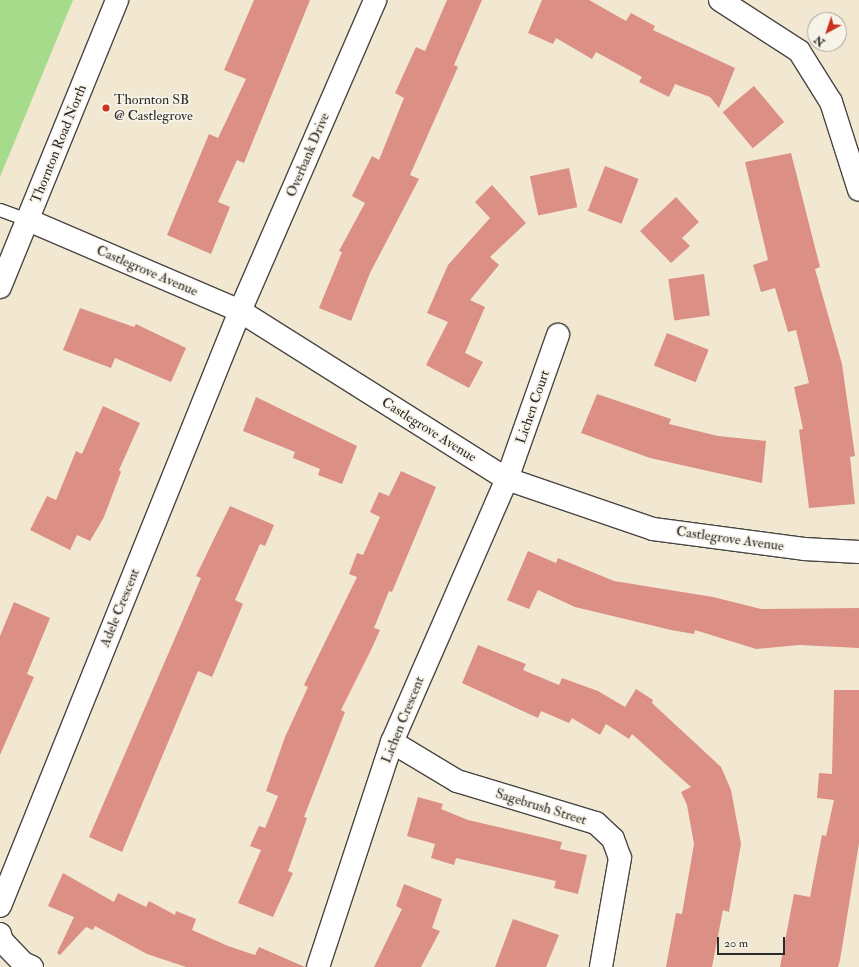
<!DOCTYPE html>
<html>
<head>
<meta charset="utf-8">
<style>
  body { margin:0 }
  #map { position:relative; width:859px; height:967px; overflow:hidden; background:#f2e8d1; font-family:"IM FELL Double Pica",serif }
  div>[style] { position:absolute }
  .green>* { inset:0; background:#a6db8c }
  .building>* { inset:0; background:#dc8f85; transform-origin:0 0 }
  .roads { filter:drop-shadow(1px 0 #494744) drop-shadow(-1px 0 #494744) drop-shadow(0 1px #494744) drop-shadow(0 -1px #494744) }
  .lane>* { height:12px; margin:-6px; padding:0 6px; transform-origin:6px; border-radius:6px; background:#fff }
  .street>* { height:22px; margin:-11px; padding:0 11px; transform-origin:11px; border-radius:11px; background:#fff }
  .secondary>* { height:22px; margin:-11px; padding:0 11px; transform-origin:11px; border-radius:11px; background:#fff }
  .dots>* { width:11px; height:11px; translate:-50% -50%; box-sizing:border-box; border:2px solid #f7f3e8; border-radius:50% }
  span { translate:-50% -50%; white-space:nowrap; text-align:center; line-height:1.15; -webkit-text-stroke:3.5px #f7f3e8; paint-order:stroke }
  .poi-label { font-size:14px; color:#2b2b2b }
  .left { translate:0 -50%; text-align:left }
  .street-label { font-size:14px; color:#2b2b2b }
  .north { position:absolute; left:807px; top:12px; width:40px; height:40px; box-sizing:border-box; background:#f7f3e8; border:1px solid #a5a39c; border-radius:50%; rotate:220deg; font-size:11px; font-weight:700; line-height:16px; text-align:center; color:#2b2b2b }
  .north::after { content:''; display:block; margin:auto; width:14px; height:18px; background:#c8321e; clip-path:polygon(50% 0,100% 100%,50% 72%,0 100%) }
  .scale { position:absolute; left:717px; top:937px; width:68px; height:18px; box-sizing:border-box; border:2px solid #2b2b2b; border-top:0; padding-left:5px; font-size:12px; line-height:14px; white-space:nowrap; color:#2b2b2b; -webkit-text-stroke:3px #f7f3e8; paint-order:stroke }
</style>
</head>
<body>
<div id="map">
  <div class="green">
    <i style="clip-path:polygon(0 0,73px 0,0 177px)"></i>
  </div>
  <div class="building">
    <i style="clip-path:polygon(254px 0,310px 0,244px 163px,237px 160px,218px 202px,230px 207px,211px 254px,167px 235px,209px 134px,218px 138px,246px 79px,224px 70px)"></i>
    <i style="clip-path:polygon(447px 0,482px 0,454px 65px,458px 67px,410px 175px,419px 179px,370px 273px,351px 321px,319px 308px,342px 252px,339px 251px,365px 203px,352px 196px,372px 156px,379px 160px,404px 98px,395px 93px,416px 47px,425px 51px)"></i>
    <i style="clip-path:polygon(542px 0,589px 0,626px 21px,631px 13px,655px 26px,653px 30px,735px 68px,719px 108px,710px 97px,675px 84px,669px 97px,639px 82px,642px 77px,596px 52px,592px 59px,556px 38px,553px 44px,528px 33px)"></i>
    <i style="left:754px;top:86px;width:47px;height:41px;rotate:50deg"></i>
    <i style="clip-path:polygon(791px 153px,820px 267px,815px 269px,842px 364px,855px 456px,850px 457px,855px 504px,809px 508px,799px 430px,803px 429px,794px 387px,809px 383px,796px 330px,788px 332px,775px 288px,761px 292px,753px 265px,768px 260px,745px 162px)"></i>
    <i style="left:605px;top:166px;width:36px;height:48px;rotate:21deg"></i>
    <i style="left:569px;top:168px;width:40px;height:40px;rotate:78deg"></i>
    <i style="clip-path:polygon(492px 185px,526px 223px,490px 257px,499px 265px,470px 300px,485px 307px,465px 353px,483px 362px,469px 388px,426px 365px,448px 322px,427px 313px,448px 265px,490px 218px,475px 202px)"></i>
    <i style="clip-path:polygon(676px 197px,699px 222px,682px 238px,690px 246px,671px 263px,640px 231px)"></i>
    <i style="left:704px;top:274px;width:42px;height:36px;rotate:82deg"></i>
    <i style="clip-path:polygon(80px 308px,134px 327px,136px 324px,186px 348px,171px 382px,115px 358px,111px 368px,63px 350px)"></i>
    <i style="left:667px;top:333px;width:45px;height:35px;rotate:22deg"></i>
    <i style="clip-path:polygon(597px 394px,671px 419px,669px 424px,718px 436px,766px 441px,762px 483px,650px 458px,581px 433px)"></i>
    <i style="clip-path:polygon(256px 397px,357px 446px,342px 484px,318px 475px,320px 469px,293px 458px,295px 452px,243px 431px)"></i>
    <i style="clip-path:polygon(103px 406px,140px 423px,119px 470px,121px 472px,104px 517px,90px 541px,77px 535px,70px 550px,30px 530px,47px 496px,56px 500px,76px 451px,82px 454px)"></i>
    <i style="clip-path:polygon(401px 471px,436px 487px,392px 592px,389px 591px,374px 628px,380px 630px,371px 650px,341px 710px,345px 712px,304px 817px,307px 818px,288px 871px,293px 873px,273px 917px,238px 903px,261px 850px,250px 846px,259px 826px,265px 828px,278px 796px,266px 791px,285px 737px,308px 687px,304px 685px,357px 577px,349px 574px,357px 553px,363px 555px,380px 517px,370px 512px,379px 492px,389px 496px)"></i>
    <i style="clip-path:polygon(230px 506px,274px 525px,265px 546px,260px 544px,235px 600px,243px 604px,212px 677px,198px 671px,122px 852px,89px 837px,201px 578px,196px 576px)"></i>
    <i style="clip-path:polygon(528px 551px,556px 563px,558px 558px,614px 581px,713px 597px,761px 609px,859px 608px,859px 648px,799px 645px,756px 649px,695px 630px,694px 634px,671px 630px,575px 607px,538px 590px,529px 609px,507px 600px)"></i>
    <i style="clip-path:polygon(14px 602px,50px 618px,27px 674px,34px 677px,0 755px,0 636px)"></i>
    <i style="clip-path:polygon(478px 645px,526px 664px,523px 670px,559px 685px,562px 678px,598px 691px,625px 707px,636px 689px,653px 700px,652px 703px,721px 767px,731px 790px,741px 844px,729px 912px,723px 910px,712px 967px,666px 967px,676px 913px,682px 914px,694px 844px,687px 805px,681px 792px,691px 787px,632px 734px,629px 739px,606px 724px,600px 735px,572px 718px,569px 723px,541px 711px,538px 718px,462px 683px)"></i>
    <i style="clip-path:polygon(834px 690px,859px 690px,859px 843px,840px 960px,838px 967px,780px 967px,794px 894px,810px 897px,822px 835px,826px 836px,834px 800px,817px 798px,819px 773px,832px 774px)"></i>
    <i style="clip-path:polygon(418px 797px,443px 804px,441px 809px,468px 820px,562px 842px,560px 849px,587px 855px,578px 894px,554px 888px,556px 881px,456px 858px,454px 865px,431px 858px,435px 844px,407px 836px)"></i>
    <i style="clip-path:polygon(63px 873px,114px 902px,118px 893px,146px 907px,149px 901px,175px 915px,176px 911px,196px 919px,192px 930px,228px 946px,255px 955px,259px 947px,305px 967px,186px 967px,147px 954px,95px 926px,93px 930px,86px 927px,60px 955px,57px 953px,74px 917px,48px 906px)"></i>
    <i style="clip-path:polygon(404px 884px,442px 899px,432px 928px,440px 931px,421px 967px,374px 967px,402px 909px,396px 906px)"></i>
    <i style="clip-path:polygon(513px 919px,559px 935px,546px 967px,495px 967px)"></i>
  </div>
  <div class="roads">
    <div class="lane">
      <i style="left:0;top:210px;width:30px;rotate:20deg"></i>
    </div>
    <div class="street">
      <i style="left:720px;top:0;width:94px;rotate:32.8deg"></i>
      <i style="left:799px;top:51px;width:60px;rotate:57.9deg"></i>
      <i style="left:831px;top:102px;width:92px;rotate:72.3deg"></i>
      <i style="left:28px;top:220px;width:231px;rotate:23.2deg"></i>
      <i style="left:240px;top:311px;width:315px;rotate:32.2deg"></i>
      <i style="left:507px;top:479px;width:154px;rotate:18.9deg"></i>
      <i style="left:653px;top:529px;width:152px;rotate:7.5deg"></i>
      <i style="left:804px;top:549px;width:55px;rotate:3.1deg"></i>
      <i style="left:392px;top:742px;width:76px;rotate:31deg"></i>
      <i style="left:457px;top:781px;width:145px;rotate:16.8deg"></i>
      <i style="left:596px;top:823px;width:23px;rotate:43deg"></i>
      <i style="left:613px;top:839px;width:20px;rotate:70deg"></i>
      <i style="left:620px;top:858px;width:111px;rotate:99.9deg"></i>
      <i style="left:0;top:906px;width:642px;rotate:-68.03deg"></i>
      <i style="left:240px;top:311px;width:339px;rotate:-66.5deg"></i>
      <i style="left:0;top:934px;width:7px;rotate:74deg"></i>
      <i style="left:2px;top:941px;width:30px;rotate:46deg"></i>
      <i style="left:23px;top:963px;width:10px;rotate:24deg"></i>
      <i style="left:318px;top:967px;width:237px;rotate:-71.8deg"></i>
      <i style="left:392px;top:742px;width:287px;rotate:-66.4deg"></i>
      <i style="left:507px;top:479px;width:153px;rotate:-70.5deg"></i>
    </div>
    <div class="secondary">
      <i style="left:0;top:287px;width:310px;rotate:-67.8deg"></i>
    </div>
  </div>
  <div class="dots">
    <i style="left:106px;top:108px;background:#c8321e"></i>
  </div>
  <div class="poi-label">
    <span class="left" style="left:114px;top:108px">Thornton SB<br>@ Castlegrove</span>
  </div>
  <div class="street-label">
    <span style="left:59px;top:144px;rotate:-68deg">Thornton Road North</span>
    <span style="left:308px;top:155px;rotate:-67deg">Overbank Drive</span>
    <span style="left:147px;top:271px;rotate:23deg">Castlegrove Avenue</span>
    <span style="left:533px;top:407px;rotate:-71deg">Lichen Court</span>
    <span style="left:429px;top:430px;rotate:32deg">Castlegrove Avenue</span>
    <span style="left:730px;top:539px;rotate:8deg">Castlegrove Avenue</span>
    <span style="left:120px;top:608px;rotate:-68deg">Adele Crescent</span>
    <span style="left:403px;top:720px;rotate:-68deg">Lichen Crescent</span>
    <span style="left:541px;top:807px;rotate:17deg">Sagebrush Street</span>
  </div>
  <div class="north">N</div>
  <div class="scale">20 m</div>
</div>
</body>
</html>
